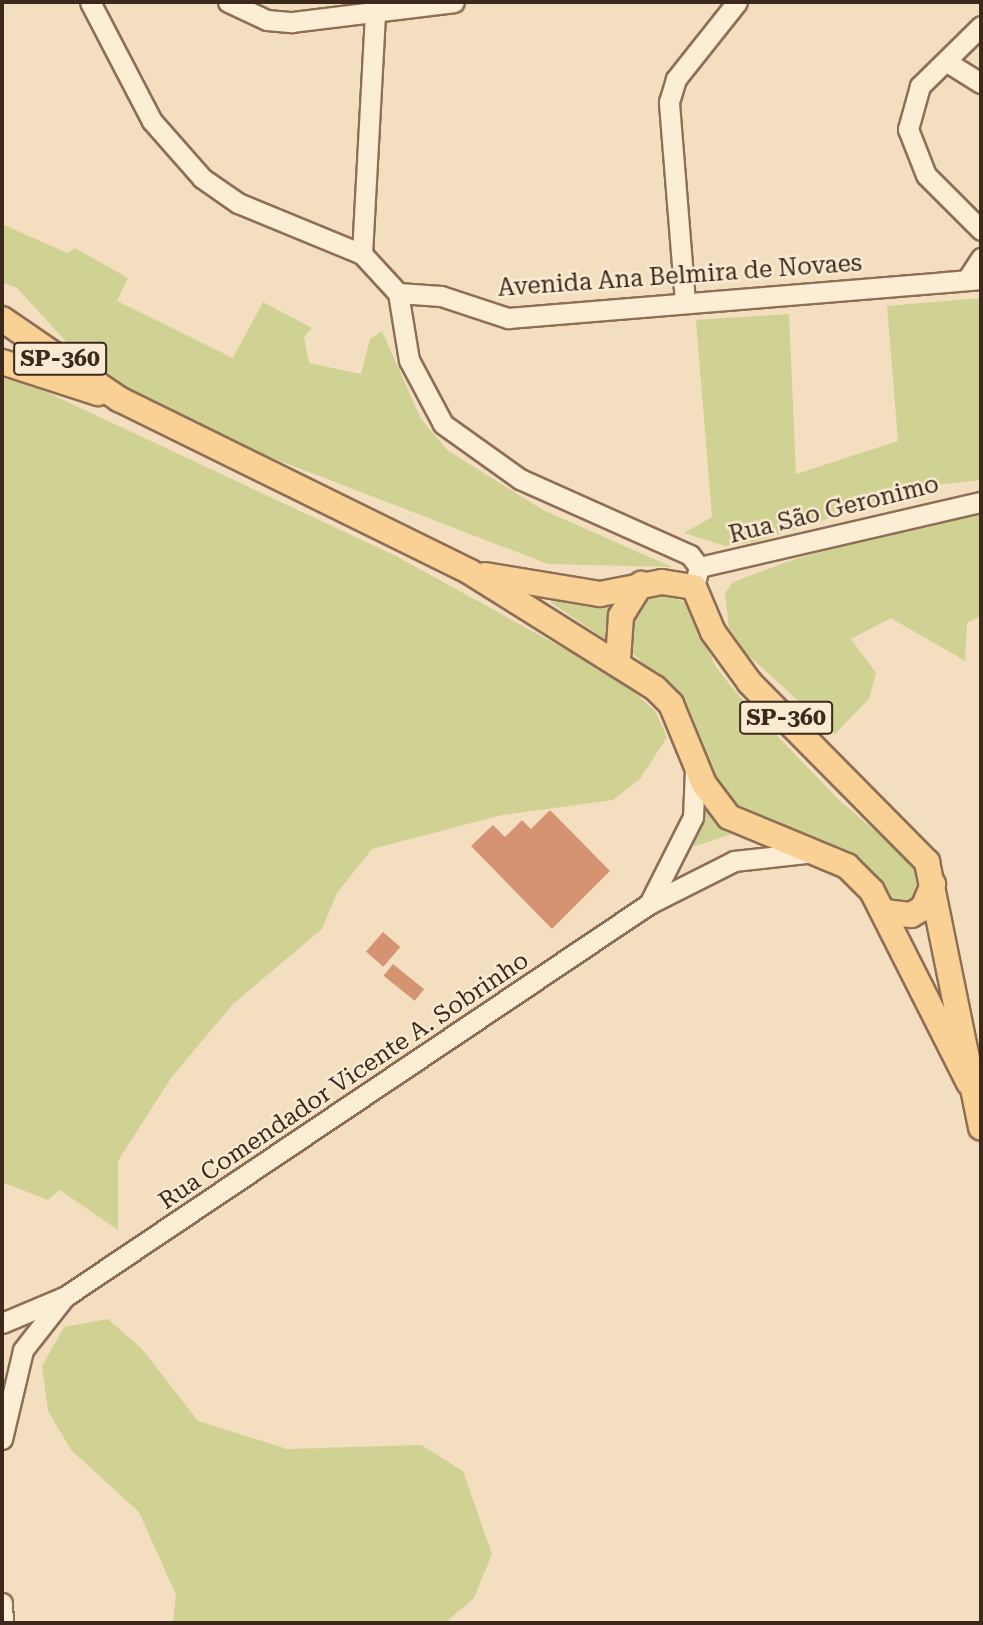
<!DOCTYPE html>
<html>
<head>
<meta charset="utf-8">
<style>
  body { margin:0 }
  #map { position:relative; width:983px; height:1625px; overflow:hidden; background:#f3dfc0; font-family:"Roboto Serif",serif }
  div>[style] { position:absolute }
  .green>* { inset:0; background:#d0d293 }
  .building>* { inset:0; background:#d59372; transform-origin:0 0 }
  .roads { filter:drop-shadow(2px 0 #8e6f56) drop-shadow(-2px 0 #8e6f56) drop-shadow(0 2px #8e6f56) drop-shadow(0 -2px #8e6f56) }
  .minor>* { height:19px; margin:-9.5px; padding:0 9.5px; transform-origin:9.5px; border-radius:9.5px; background:#fcedd5 }
  .major>* { height:24px; margin:-12px; padding:0 12px; transform-origin:12px; border-radius:12px; background:#fad194 }
  span { translate:-50% -50%; white-space:nowrap; text-align:center; line-height:1.15; -webkit-text-stroke:5px #f9ead1; paint-order:stroke }
  .shield-label span { padding:2px 5px; background:#f9ead1; border:2px solid; border-radius:5px; -webkit-text-stroke-width:0 }
  .shield-label { font-size:23px; color:#3c291c; font-weight:700 }
  .street-label { font-size:24px; color:#3c291c }
  .frame { position:absolute; inset:0; border:4px solid #3c291c; pointer-events:none }
</style>
</head>
<body>
<div id="map">
  <div class="green">
    <i style="clip-path:polygon(2px 224px,67px 253px,75px 248px,128px 278px,117px 301px,233px 358px,263px 302px,312px 328px,304px 337px,309px 363px,361px 374px,370px 339px,382px 331px,421px 419px,447px 450px,543px 510px,672px 567px,548px 564px,119px 399px,17px 288px,2px 282px)"></i>
    <i style="clip-path:polygon(981px 298px,981px 480px,935px 485px,754px 542px,725px 546px,684px 533px,712px 517px,696px 320px,789px 314px,796px 474px,898px 441px,887px 306px)"></i>
    <i style="clip-path:polygon(2px 378px,40px 389px,396px 556px,621px 680px,655px 711px,667px 737px,640px 779px,613px 800px,502px 815px,372px 849px,337px 893px,322px 929px,233px 1004px,171px 1078px,118px 1161px,118px 1230px,60px 1190px,48px 1200px,2px 1182px)"></i>
    <i style="clip-path:polygon(981px 510px,981px 616px,967px 623px,965px 661px,891px 618px,851px 639px,876px 673px,869px 699px,835px 734px,748px 655px,729px 628px,725px 593px,733px 582px,798px 558px)"></i>
    <i style="clip-path:polygon(657px 593px,685px 602px,716px 667px,738px 695px,839px 800px,919px 868px,924px 875px,915px 904px,895px 906px,740px 814px,709px 770px,688px 712px,629px 649px,627px 620px,644px 598px)"></i>
    <i style="clip-path:polygon(622px 594px,611px 643px,550px 602px,600px 594px)"></i>
    <i style="clip-path:polygon(706px 804px,735px 833px,693px 847px,702px 824px)"></i>
    <i style="clip-path:polygon(108px 1319px,142px 1349px,198px 1421px,287px 1449px,421px 1445px,463px 1471px,492px 1554px,474px 1598px,445px 1623px,173px 1623px,176px 1595px,139px 1512px,71px 1450px,48px 1411px,42px 1366px,64px 1327px)"></i>
  </div>
  <div class="building">
    <i style="clip-path:polygon(550px 810px,610px 871px,552px 929px,471px 846px,493px 825px,505px 837px,522px 820px,531px 829px)"></i>
    <i style="left:383px;top:932px;width:23px;height:26px;rotate:41deg"></i>
    <i style="left:393px;top:964px;width:40px;height:15px;rotate:39deg"></i>
  </div>
  <div class="roads">
    <div class="minor">
      <i style="left:90px;top:2px;width:134px;rotate:62.5deg"></i>
      <i style="left:152px;top:121px;width:76px;rotate:48.7deg"></i>
      <i style="left:202px;top:178px;width:44px;rotate:34.8deg"></i>
      <i style="left:238px;top:203px;width:134px;rotate:22.4deg"></i>
      <i style="left:362px;top:254px;width:53px;rotate:47.3deg"></i>
      <i style="left:228px;top:2px;width:43px;rotate:24.8deg"></i>
      <i style="left:267px;top:20px;width:25px;rotate:5deg"></i>
      <i style="left:292px;top:22px;width:163px;rotate:-7deg"></i>
      <i style="left:981px;top:26px;width:86px;rotate:135.5deg"></i>
      <i style="left:920px;top:86px;width:45px;rotate:105.6deg"></i>
      <i style="left:908px;top:129px;width:49px;rotate:68.6deg"></i>
      <i style="left:926px;top:175px;width:78px;rotate:45deg"></i>
      <i style="left:947px;top:62px;width:40px;rotate:32deg"></i>
      <i style="left:362px;top:254px;width:241px;rotate:-86.9deg"></i>
      <i style="left:968px;top:278px;width:24px;rotate:-57deg"></i>
      <i style="left:398px;top:293px;width:43px;rotate:4deg"></i>
      <i style="left:441px;top:296px;width:71px;rotate:18.2deg"></i>
      <i style="left:508px;top:318px;width:475px;rotate:-4.7deg"></i>
      <i style="left:398px;top:293px;width:68px;rotate:80.7deg"></i>
      <i style="left:409px;top:360px;width:72px;rotate:62deg"></i>
      <i style="left:443px;top:424px;width:95px;rotate:35.5deg"></i>
      <i style="left:520px;top:479px;width:186px;rotate:24.1deg"></i>
      <i style="left:690px;top:555px;width:15px;rotate:53deg"></i>
      <i style="left:699px;top:567px;width:21px;rotate:104deg"></i>
      <i style="left:685px;top:302px;width:201px;rotate:-94.6deg"></i>
      <i style="left:669px;top:102px;width:24px;rotate:-73deg"></i>
      <i style="left:676px;top:79px;width:98px;rotate:-51.6deg"></i>
      <i style="left:699px;top:567px;width:289px;rotate:-13deg"></i>
      <i style="left:649px;top:904px;width:97px;rotate:-63.2deg"></i>
      <i style="left:693px;top:817px;width:47px;rotate:-87.6deg"></i>
      <i style="left:2px;top:1323px;width:69px;rotate:-22.9deg"></i>
      <i style="left:66px;top:1296px;width:703px;rotate:-33.92deg"></i>
      <i style="left:649px;top:904px;width:95px;rotate:-26.8deg"></i>
      <i style="left:734px;top:861px;width:72px;rotate:-6.3deg"></i>
      <i style="left:2px;top:1439px;width:91px;rotate:-76.7deg"></i>
      <i style="left:23px;top:1350px;width:65px;rotate:-51.9deg"></i>
      <i style="left:2px;top:1603px;width:20px;rotate:87deg"></i>
    </div>
    <div class="major">
      <i style="left:2px;top:319px;width:142px;rotate:34.4deg"></i>
      <i style="left:119px;top:399px;width:391px;rotate:26.2deg"></i>
      <i style="left:470px;top:572px;width:218px;rotate:32.1deg"></i>
      <i style="left:655px;top:688px;width:23px;rotate:45deg"></i>
      <i style="left:671px;top:704px;width:87px;rotate:67.6deg"></i>
      <i style="left:704px;top:784px;width:41px;rotate:52.9deg"></i>
      <i style="left:729px;top:817px;width:128px;rotate:22.6deg"></i>
      <i style="left:847px;top:866px;width:35px;rotate:45deg"></i>
      <i style="left:872px;top:891px;width:215px;rotate:63.2deg"></i>
      <i style="left:2px;top:362px;width:101px;rotate:17.9deg"></i>
      <i style="left:485px;top:575px;width:117px;rotate:9.4deg"></i>
      <i style="left:600px;top:594px;width:63px;rotate:-11deg"></i>
      <i style="left:662px;top:582px;width:32px;rotate:9deg"></i>
      <i style="left:694px;top:587px;width:49px;rotate:67.1deg"></i>
      <i style="left:713px;top:632px;width:63px;rotate:54deg"></i>
      <i style="left:750px;top:683px;width:252px;rotate:45.3deg"></i>
      <i style="left:927px;top:862px;width:271px;rotate:78.5deg"></i>
      <i style="left:618px;top:660px;width:44px;rotate:-86.1deg"></i>
      <i style="left:621px;top:616px;width:38px;rotate:-58deg"></i>
      <i style="left:885px;top:912px;width:26px;rotate:7deg"></i>
      <i style="left:911px;top:915px;width:14px;rotate:-30deg"></i>
      <i style="left:923px;top:908px;width:26px;rotate:-67deg"></i>
    </div>
  </div>
  <div class="shield-label">
    <span style="left:60px;top:359px">SP-360</span>
    <span style="left:786px;top:718px">SP-360</span>
  </div>
  <div class="street-label">
    <span style="left:680px;top:276px;rotate:-4deg">Avenida Ana Belmira de Novaes</span>
    <span style="left:834px;top:510px;rotate:-14deg">Rua São Geronimo</span>
    <span style="left:344px;top:1081px;rotate:-34deg">Rua Comendador Vicente A. Sobrinho</span>
  </div>
  <div class="frame"></div>
</div>
</body>
</html>
